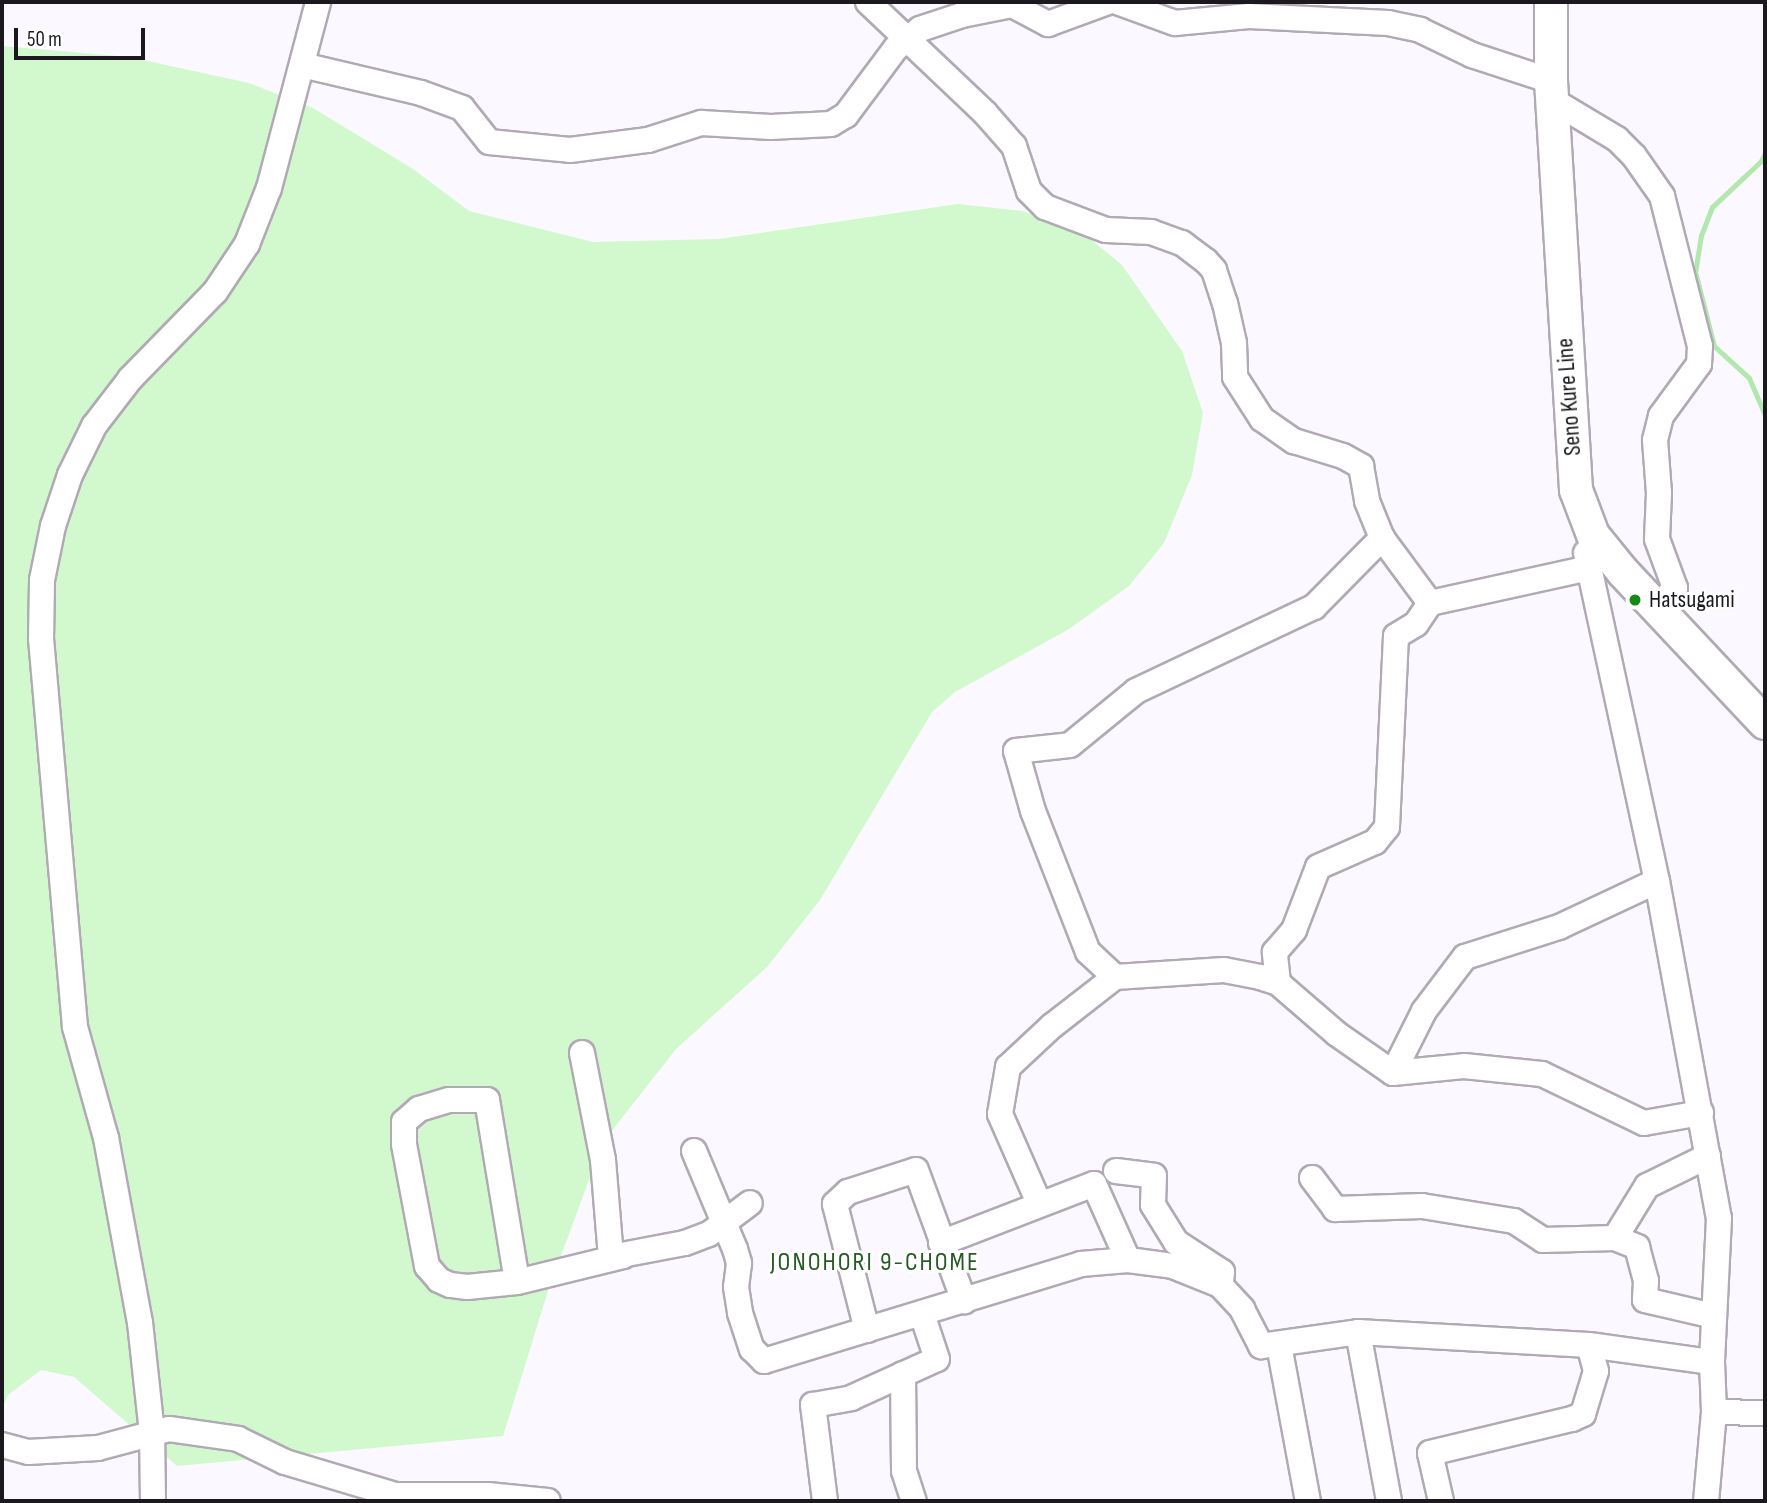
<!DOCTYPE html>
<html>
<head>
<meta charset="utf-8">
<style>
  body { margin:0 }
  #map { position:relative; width:1767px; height:1503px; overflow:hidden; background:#fcf8ff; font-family:"Sofia Sans Condensed",sans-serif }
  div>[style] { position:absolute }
  .green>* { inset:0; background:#d1f9cd }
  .stream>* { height:5px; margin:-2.5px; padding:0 2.5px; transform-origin:2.5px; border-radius:2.5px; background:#b2e7ad }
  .roads { filter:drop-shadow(2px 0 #b1aab5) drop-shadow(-2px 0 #b1aab5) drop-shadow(0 2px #b1aab5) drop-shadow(0 -2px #b1aab5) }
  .minor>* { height:24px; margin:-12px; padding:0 12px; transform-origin:12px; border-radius:12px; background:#fff }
  .major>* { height:32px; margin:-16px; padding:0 16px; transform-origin:16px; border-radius:16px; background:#fff }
  .dots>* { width:19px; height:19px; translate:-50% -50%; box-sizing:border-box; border:4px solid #fff; border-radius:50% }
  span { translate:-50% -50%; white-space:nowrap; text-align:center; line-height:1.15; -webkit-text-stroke:6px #fff; paint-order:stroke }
  .street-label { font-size:24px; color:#1b191d }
  .poi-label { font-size:24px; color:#1b191d }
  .left { translate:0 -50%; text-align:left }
  .neighbourhood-label { font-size:26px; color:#265923; letter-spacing:2px }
  .frame { position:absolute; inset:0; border:4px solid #1b191d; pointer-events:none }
  .scale { position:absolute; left:14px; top:28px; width:131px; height:32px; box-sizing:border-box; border:4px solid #1b191d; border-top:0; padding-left:9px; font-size:21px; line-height:24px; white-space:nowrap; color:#1b191d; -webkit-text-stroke:5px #fff; paint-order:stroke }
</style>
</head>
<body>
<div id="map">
  <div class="green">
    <i style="clip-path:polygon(2px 46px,129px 57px,249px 83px,313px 108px,413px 169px,469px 211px,593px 242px,719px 239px,958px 204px,1023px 211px,1083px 233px,1122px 265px,1182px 351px,1203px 413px,1192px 475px,1164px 543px,1129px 586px,1069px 629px,955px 692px,932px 712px,820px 900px,767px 967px,676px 1049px,603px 1142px,548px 1291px,503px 1436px,177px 1466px,74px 1377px,41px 1370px,8px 1395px,2px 1409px)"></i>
  </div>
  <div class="stream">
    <i style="left:1765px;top:153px;width:9px;rotate:117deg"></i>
    <i style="left:1761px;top:161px;width:67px;rotate:136.8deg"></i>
    <i style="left:1712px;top:207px;width:30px;rotate:111deg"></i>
    <i style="left:1701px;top:235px;width:36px;rotate:99deg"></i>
    <i style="left:1695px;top:271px;width:77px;rotate:75.8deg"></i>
    <i style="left:1714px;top:346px;width:47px;rotate:42.4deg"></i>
    <i style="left:1749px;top:378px;width:40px;rotate:66.6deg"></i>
  </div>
  <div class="roads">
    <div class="minor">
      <i style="left:868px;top:2px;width:161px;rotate:43.5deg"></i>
      <i style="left:985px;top:113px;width:44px;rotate:48.7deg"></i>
      <i style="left:1014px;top:146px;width:47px;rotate:71.6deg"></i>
      <i style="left:1029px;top:191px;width:23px;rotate:45deg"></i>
      <i style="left:1045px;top:207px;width:65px;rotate:20.7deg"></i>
      <i style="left:1106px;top:230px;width:45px;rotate:2.5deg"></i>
      <i style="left:1151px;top:232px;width:33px;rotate:20deg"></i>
      <i style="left:1182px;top:243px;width:30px;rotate:37deg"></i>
      <i style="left:1206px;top:261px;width:12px;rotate:48deg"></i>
      <i style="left:1214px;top:270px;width:35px;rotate:72deg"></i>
      <i style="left:1225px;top:303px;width:41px;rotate:77.3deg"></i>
      <i style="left:1234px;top:343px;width:34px;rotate:88deg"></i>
      <i style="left:1235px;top:377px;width:50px;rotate:57.3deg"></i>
      <i style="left:1262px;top:419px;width:39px;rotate:35deg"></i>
      <i style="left:1294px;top:441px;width:51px;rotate:17deg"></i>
      <i style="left:1343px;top:456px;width:21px;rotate:29deg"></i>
      <i style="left:1361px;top:466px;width:36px;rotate:80deg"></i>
      <i style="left:1367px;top:501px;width:40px;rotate:68deg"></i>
      <i style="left:1382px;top:538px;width:81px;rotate:53.6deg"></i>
      <i style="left:1430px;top:603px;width:163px;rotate:-12.4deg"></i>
      <i style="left:1117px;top:2px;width:62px;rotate:19.9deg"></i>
      <i style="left:1175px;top:23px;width:74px;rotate:-5.4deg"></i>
      <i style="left:1249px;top:16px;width:139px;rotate:2.9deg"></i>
      <i style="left:1388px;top:23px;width:33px;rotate:12deg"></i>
      <i style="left:1420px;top:30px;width:58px;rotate:25.7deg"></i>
      <i style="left:1472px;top:55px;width:83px;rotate:18.2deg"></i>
      <i style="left:302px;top:65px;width:122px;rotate:13.2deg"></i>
      <i style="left:421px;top:93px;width:44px;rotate:20.1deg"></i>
      <i style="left:462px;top:108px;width:43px;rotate:51.5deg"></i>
      <i style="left:489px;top:142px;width:81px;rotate:5.6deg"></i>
      <i style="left:570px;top:150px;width:79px;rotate:-7.3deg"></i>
      <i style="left:648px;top:140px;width:56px;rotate:-17.8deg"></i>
      <i style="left:701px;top:123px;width:70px;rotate:3.3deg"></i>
      <i style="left:771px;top:127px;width:60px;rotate:-2.9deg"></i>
      <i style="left:831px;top:124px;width:17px;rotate:-31deg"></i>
      <i style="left:846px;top:115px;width:84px;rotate:-53.3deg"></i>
      <i style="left:896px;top:48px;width:31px;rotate:-38deg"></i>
      <i style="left:920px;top:29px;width:44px;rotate:-18.4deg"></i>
      <i style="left:962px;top:15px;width:51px;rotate:-11.3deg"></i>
      <i style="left:1012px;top:5px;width:41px;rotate:27.8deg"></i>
      <i style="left:1048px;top:24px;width:64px;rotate:-20.1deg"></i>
      <i style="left:1552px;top:100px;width:76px;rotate:31deg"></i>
      <i style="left:1617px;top:139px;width:24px;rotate:45deg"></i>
      <i style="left:1634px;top:156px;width:49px;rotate:55deg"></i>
      <i style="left:1662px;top:196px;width:155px;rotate:75.8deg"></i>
      <i style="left:1700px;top:346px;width:18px;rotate:93deg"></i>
      <i style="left:1699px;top:364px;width:64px;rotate:126.2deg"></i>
      <i style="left:1661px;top:416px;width:25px;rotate:104deg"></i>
      <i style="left:1655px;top:440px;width:53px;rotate:85.7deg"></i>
      <i style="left:1659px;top:493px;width:46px;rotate:92.5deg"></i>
      <i style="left:1657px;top:539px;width:52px;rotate:69.8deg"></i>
      <i style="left:1675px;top:588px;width:28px;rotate:132deg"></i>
      <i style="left:1586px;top:553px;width:336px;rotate:77.8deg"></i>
      <i style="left:1657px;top:881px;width:343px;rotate:79.6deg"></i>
      <i style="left:1719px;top:1218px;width:144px;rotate:92.8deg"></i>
      <i style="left:1712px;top:1362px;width:50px;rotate:87.7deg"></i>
      <i style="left:1714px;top:1412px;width:89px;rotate:95.1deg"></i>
      <i style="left:1115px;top:977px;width:37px;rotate:-137deg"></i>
      <i style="left:1088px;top:952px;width:151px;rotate:-111.3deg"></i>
      <i style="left:1033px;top:811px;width:62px;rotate:-105.8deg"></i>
      <i style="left:1016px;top:751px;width:54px;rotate:-6.3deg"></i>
      <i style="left:1070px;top:745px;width:85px;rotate:-39.3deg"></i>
      <i style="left:1136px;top:691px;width:197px;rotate:-25.3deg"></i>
      <i style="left:1314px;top:607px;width:97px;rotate:-45.4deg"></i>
      <i style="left:1278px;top:983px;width:31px;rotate:-96deg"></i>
      <i style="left:1275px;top:952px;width:29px;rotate:-49deg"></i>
      <i style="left:1294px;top:930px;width:67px;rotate:-69.1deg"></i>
      <i style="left:1318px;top:867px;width:62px;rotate:-23.7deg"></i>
      <i style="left:1375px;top:842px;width:19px;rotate:-51deg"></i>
      <i style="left:1387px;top:827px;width:191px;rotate:-87.3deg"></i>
      <i style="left:1396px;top:636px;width:23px;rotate:-31deg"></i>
      <i style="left:1416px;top:624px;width:25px;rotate:-56deg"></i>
      <i style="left:582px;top:1053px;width:109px;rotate:78.9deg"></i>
      <i style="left:603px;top:1160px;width:97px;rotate:85.3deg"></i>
      <i style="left:1393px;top:1073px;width:69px;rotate:-63.4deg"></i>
      <i style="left:1424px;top:1011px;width:68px;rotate:-52.8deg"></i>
      <i style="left:1465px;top:957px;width:99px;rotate:-17.7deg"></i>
      <i style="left:1559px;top:927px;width:108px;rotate:-25.1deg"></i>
      <i style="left:449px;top:1100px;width:38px"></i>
      <i style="left:487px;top:1100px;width:184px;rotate:80.6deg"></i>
      <i style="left:517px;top:1282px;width:50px;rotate:174.3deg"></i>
      <i style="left:467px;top:1287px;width:17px;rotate:-173deg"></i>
      <i style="left:450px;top:1285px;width:12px;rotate:-156deg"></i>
      <i style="left:439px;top:1280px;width:18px;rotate:-131deg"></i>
      <i style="left:427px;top:1266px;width:124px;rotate:-100.7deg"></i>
      <i style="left:404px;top:1144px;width:22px;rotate:-90deg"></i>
      <i style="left:404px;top:1122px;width:20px;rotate:-41deg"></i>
      <i style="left:419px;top:1109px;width:31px;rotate:-17deg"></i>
      <i style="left:694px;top:1151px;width:106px;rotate:67.3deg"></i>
      <i style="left:735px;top:1249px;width:15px;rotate:74deg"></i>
      <i style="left:739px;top:1263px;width:24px;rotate:97deg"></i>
      <i style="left:736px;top:1287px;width:26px;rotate:81deg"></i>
      <i style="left:740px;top:1313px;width:38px;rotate:72deg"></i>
      <i style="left:752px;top:1349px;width:17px;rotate:45deg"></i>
      <i style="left:764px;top:1361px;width:332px;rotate:-17deg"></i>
      <i style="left:1081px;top:1264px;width:47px;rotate:-4.9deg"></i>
      <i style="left:1128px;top:1260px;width:45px;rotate:7.6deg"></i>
      <i style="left:1173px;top:1266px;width:51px;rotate:22deg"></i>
      <i style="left:1220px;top:1285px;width:33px;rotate:47deg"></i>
      <i style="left:1242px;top:1309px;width:42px;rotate:62.8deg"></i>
      <i style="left:1261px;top:1346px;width:98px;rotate:-8.2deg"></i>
      <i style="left:1358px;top:1332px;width:231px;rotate:3.2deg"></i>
      <i style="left:1589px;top:1345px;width:124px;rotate:7.9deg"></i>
      <i style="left:1116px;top:1171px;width:38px;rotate:7deg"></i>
      <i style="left:1154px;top:1176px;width:29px;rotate:92deg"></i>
      <i style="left:1153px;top:1205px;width:44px;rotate:58.1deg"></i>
      <i style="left:1176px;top:1242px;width:55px;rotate:33.1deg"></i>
      <i style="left:1222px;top:1272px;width:9px;rotate:96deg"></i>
      <i style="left:1312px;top:1178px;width:39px;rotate:53deg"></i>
      <i style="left:1335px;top:1209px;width:87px;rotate:-2deg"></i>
      <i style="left:1422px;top:1206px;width:93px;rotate:9.3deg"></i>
      <i style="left:1514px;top:1221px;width:35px;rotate:33deg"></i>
      <i style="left:1543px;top:1240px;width:72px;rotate:-1.6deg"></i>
      <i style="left:1615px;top:1238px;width:61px;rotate:-58.4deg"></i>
      <i style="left:1647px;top:1186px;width:68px;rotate:-26.2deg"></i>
      <i style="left:1039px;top:1203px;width:97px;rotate:-113.7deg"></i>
      <i style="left:1000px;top:1114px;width:48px;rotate:-80.3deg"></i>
      <i style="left:1008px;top:1067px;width:60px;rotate:-43deg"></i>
      <i style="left:1052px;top:1026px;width:80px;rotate:-37.9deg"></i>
      <i style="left:1115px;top:977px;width:109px;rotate:-3.7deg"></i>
      <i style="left:1224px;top:970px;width:37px;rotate:11deg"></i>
      <i style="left:1260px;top:977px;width:19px;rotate:18deg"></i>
      <i style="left:1278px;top:983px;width:78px;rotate:40.8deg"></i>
      <i style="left:1337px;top:1034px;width:68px;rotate:34.9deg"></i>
      <i style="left:1393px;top:1073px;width:71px;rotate:-5.6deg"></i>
      <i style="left:1464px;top:1066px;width:78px;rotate:5.9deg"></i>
      <i style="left:1542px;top:1074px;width:113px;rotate:25.7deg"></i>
      <i style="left:1644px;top:1123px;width:58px;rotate:-10deg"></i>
      <i style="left:1615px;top:1238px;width:24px;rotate:22deg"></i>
      <i style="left:1637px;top:1247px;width:35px;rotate:75deg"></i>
      <i style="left:1646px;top:1281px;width:19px;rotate:93deg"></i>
      <i style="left:1645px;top:1300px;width:71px;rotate:13.1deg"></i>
      <i style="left:941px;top:1243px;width:164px;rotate:-21.1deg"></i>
      <i style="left:1094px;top:1184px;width:83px;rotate:65.9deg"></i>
      <i style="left:611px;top:1257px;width:75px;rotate:-10.7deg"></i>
      <i style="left:685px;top:1243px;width:26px;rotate:-21deg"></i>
      <i style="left:709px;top:1234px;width:51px;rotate:-37.1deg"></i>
      <i style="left:517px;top:1282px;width:109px;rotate:-13.8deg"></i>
      <i style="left:623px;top:1256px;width:4px;rotate:180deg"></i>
      <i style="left:867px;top:1330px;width:130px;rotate:-104.3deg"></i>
      <i style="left:835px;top:1204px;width:18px;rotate:-43deg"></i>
      <i style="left:848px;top:1192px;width:71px;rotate:-17.9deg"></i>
      <i style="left:916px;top:1170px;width:140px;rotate:69.9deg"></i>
      <i style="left:1358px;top:1332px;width:172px;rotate:79.6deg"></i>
      <i style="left:1279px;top:1345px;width:159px;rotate:79.5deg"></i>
      <i style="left:903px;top:1374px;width:97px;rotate:89.4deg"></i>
      <i style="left:904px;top:1471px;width:32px;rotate:72deg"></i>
      <i style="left:1714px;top:1412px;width:51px;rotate:1.1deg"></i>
      <i style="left:2px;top:1445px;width:27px;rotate:15deg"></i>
      <i style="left:28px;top:1452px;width:70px;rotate:-3.3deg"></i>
      <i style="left:98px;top:1448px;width:73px;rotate:-15deg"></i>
      <i style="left:169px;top:1429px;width:70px;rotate:8.2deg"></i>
      <i style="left:238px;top:1439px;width:52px;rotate:26.1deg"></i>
      <i style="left:285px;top:1462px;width:116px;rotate:16.6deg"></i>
      <i style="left:396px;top:1495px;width:92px"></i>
      <i style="left:488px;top:1495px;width:60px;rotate:5.7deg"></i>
      <i style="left:153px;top:1501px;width:68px;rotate:-90.8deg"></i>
      <i style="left:152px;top:1433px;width:111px;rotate:-96.2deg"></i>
      <i style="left:140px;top:1323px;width:188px;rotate:-100.4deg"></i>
      <i style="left:106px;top:1138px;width:115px;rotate:-105.6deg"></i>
      <i style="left:75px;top:1027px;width:389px;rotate:-95deg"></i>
      <i style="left:41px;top:639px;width:59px;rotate:-89deg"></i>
      <i style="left:42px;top:580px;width:55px;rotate:-78.5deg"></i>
      <i style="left:53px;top:526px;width:54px;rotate:-71.6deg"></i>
      <i style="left:70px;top:475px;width:55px;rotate:-63.9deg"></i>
      <i style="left:94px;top:426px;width:59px;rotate:-52.5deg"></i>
      <i style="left:130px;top:379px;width:122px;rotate:-45.7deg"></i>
      <i style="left:215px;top:292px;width:58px;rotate:-56.3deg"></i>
      <i style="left:247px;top:244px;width:60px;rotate:-68.6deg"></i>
      <i style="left:269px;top:188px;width:192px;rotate:-75.2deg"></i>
      <i style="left:825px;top:1501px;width:97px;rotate:-97.1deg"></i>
      <i style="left:813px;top:1405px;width:39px;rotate:-10deg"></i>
      <i style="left:851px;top:1398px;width:94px;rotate:-24.4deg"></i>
      <i style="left:937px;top:1359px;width:47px;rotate:-108.4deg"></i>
      <i style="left:1441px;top:1501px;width:49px;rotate:-102.9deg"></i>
      <i style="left:1430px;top:1453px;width:146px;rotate:-13.5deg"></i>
      <i style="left:1572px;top:1419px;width:12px;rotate:-24deg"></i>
      <i style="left:1583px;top:1414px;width:45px;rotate:-73.2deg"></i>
      <i style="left:1596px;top:1371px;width:27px;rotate:-105deg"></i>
    </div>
    <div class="major">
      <i style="left:1551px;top:2px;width:79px;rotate:90deg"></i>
      <i style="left:1551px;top:81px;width:410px;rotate:86.5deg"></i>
      <i style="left:1576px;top:490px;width:48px;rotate:69.3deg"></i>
      <i style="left:1593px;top:535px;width:48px;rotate:51deg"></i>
      <i style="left:1623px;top:572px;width:207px;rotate:46.8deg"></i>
    </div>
  </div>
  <div class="dots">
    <i style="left:1635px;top:600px;background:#138a11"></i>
  </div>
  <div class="street-label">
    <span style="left:1569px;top:397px;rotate:-94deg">Seno Kure Line</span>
  </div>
  <div class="poi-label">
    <span class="left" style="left:1649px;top:600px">Hatsugami</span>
  </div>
  <div class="neighbourhood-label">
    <span style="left:875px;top:1263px">JONOHORI 9-CHOME</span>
  </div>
  <div class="frame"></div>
  <div class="scale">50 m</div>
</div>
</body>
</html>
